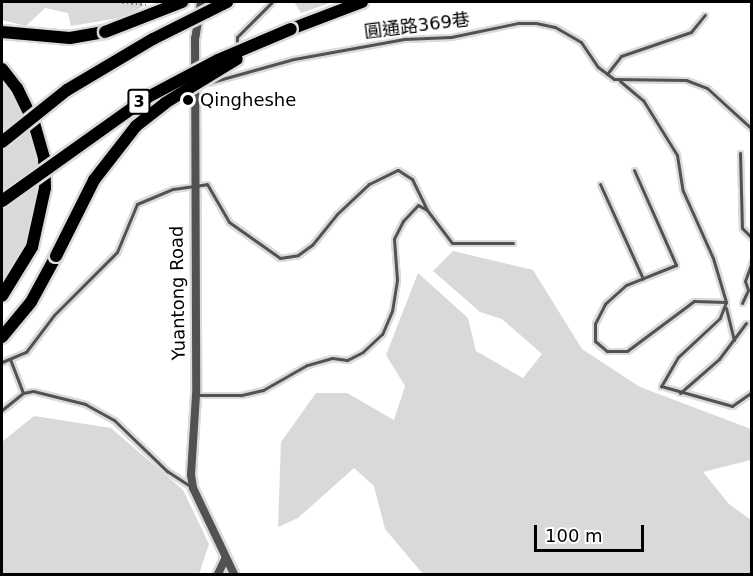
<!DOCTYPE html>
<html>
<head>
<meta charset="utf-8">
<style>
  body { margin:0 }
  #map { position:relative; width:753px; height:576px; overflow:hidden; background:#fff; font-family:"DejaVu Sans","Noto Sans TC",sans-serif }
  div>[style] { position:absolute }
  .green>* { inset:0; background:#d9d9d9 }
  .path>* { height:1.5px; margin-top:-0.75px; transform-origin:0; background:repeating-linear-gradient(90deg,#747474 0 1.5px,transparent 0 4.5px) }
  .roads { filter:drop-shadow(2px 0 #dbdbdb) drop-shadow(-2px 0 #dbdbdb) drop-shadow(0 2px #dbdbdb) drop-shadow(0 -2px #dbdbdb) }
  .service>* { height:3px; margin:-1.5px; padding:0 1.5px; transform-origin:1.5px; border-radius:1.5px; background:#525252 }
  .tertiary>* { height:8px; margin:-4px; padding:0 4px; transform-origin:4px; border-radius:4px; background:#525252 }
  .motorway>* { height:12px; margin:-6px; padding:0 6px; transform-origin:6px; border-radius:6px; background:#000 }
  .bridges { filter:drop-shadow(2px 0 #dbdbdb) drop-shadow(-2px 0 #dbdbdb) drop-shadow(0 2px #dbdbdb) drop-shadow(0 -2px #dbdbdb) }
  .motorway-bridge>* { height:12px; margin:-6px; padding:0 6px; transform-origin:6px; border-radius:6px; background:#000 }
  .dots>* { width:16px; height:16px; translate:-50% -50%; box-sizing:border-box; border:3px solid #fff; border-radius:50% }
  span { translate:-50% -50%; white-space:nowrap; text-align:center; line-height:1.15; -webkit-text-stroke:5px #fff; paint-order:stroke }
  .shield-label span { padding:2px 4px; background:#fff; border:2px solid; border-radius:4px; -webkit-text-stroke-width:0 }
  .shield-label { font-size:16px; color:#000; font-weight:700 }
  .street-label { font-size:18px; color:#000 }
  .poi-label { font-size:18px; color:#000 }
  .left { translate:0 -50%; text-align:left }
  .frame { position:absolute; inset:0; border:3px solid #000; pointer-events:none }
  .scale { position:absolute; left:534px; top:525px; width:110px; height:27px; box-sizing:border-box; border:3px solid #000; border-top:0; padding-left:8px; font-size:18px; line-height:21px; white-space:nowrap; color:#000; -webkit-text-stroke:4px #fff; paint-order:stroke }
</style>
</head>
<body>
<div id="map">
  <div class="green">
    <i style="clip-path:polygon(2px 2px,141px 2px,144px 6px,124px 17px,71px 26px,68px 13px,45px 8px,26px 26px,2px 20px)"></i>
    <i style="clip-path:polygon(294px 2px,333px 2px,301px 13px)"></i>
    <i style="clip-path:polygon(2px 77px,12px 89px,34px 136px,42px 174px,28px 246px,2px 288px)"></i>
    <i style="clip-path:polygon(453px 251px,533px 270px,582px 349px,640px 387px,751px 429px,751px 460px,703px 472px,729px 504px,751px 520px,751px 574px,423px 574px,385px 529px,374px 486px,354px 468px,298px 518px,278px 527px,281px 442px,316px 393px,347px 393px,394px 420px,405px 386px,386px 355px,418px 273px,468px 318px,476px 351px,523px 378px,542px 354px,502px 319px,480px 312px,433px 271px)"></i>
    <i style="clip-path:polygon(34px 416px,111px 428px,183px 490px,209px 544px,199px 574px,2px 574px,2px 442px)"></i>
  </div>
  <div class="path">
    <i style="left:96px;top:2px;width:12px"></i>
    <i style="left:118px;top:2px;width:29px;rotate:6deg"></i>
  </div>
  <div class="roads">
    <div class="service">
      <i style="left:237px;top:48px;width:11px;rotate:-90deg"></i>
      <i style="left:237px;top:37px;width:49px;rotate:-45deg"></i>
      <i style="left:607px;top:74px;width:23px;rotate:-52deg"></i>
      <i style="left:621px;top:56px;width:74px;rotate:-18.9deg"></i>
      <i style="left:691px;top:32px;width:22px;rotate:-51deg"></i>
      <i style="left:620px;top:81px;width:30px;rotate:40deg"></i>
      <i style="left:643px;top:100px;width:65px;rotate:58.3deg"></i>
      <i style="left:677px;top:155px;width:36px;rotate:81deg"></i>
      <i style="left:683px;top:191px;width:73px;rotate:65.9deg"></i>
      <i style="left:713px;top:258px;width:46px;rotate:73.5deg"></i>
      <i style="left:726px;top:302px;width:17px;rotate:111deg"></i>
      <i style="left:720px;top:318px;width:57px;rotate:137.1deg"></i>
      <i style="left:678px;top:357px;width:34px;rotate:120deg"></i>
      <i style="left:661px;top:386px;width:74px;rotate:15.7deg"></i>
      <i style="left:732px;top:406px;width:24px;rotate:-35deg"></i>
      <i style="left:208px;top:83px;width:89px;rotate:-15.6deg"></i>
      <i style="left:294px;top:59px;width:112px;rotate:-10.3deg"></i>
      <i style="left:404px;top:39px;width:47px;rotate:-2.4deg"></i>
      <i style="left:451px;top:37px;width:68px;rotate:-11.8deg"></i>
      <i style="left:518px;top:23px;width:18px"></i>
      <i style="left:536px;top:23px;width:19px;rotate:12deg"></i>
      <i style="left:555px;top:27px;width:30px;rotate:30deg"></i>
      <i style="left:581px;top:42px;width:30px;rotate:56deg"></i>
      <i style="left:598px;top:67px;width:20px;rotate:37deg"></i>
      <i style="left:614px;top:79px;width:72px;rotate:0.8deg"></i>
      <i style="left:686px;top:80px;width:22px;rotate:21deg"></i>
      <i style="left:707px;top:88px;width:61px;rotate:42.3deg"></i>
      <i style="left:740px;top:153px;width:75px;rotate:88.5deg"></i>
      <i style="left:742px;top:228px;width:14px;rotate:45deg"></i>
      <i style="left:634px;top:170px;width:104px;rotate:66.1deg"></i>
      <i style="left:676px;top:265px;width:54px;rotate:158.2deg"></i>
      <i style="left:626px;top:285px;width:28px;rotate:138deg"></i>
      <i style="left:605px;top:304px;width:22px;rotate:117deg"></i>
      <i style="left:595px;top:324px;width:17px;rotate:90deg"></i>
      <i style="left:595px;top:341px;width:16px;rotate:40deg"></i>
      <i style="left:607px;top:351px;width:20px"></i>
      <i style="left:627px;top:351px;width:84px;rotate:-36.7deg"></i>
      <i style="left:694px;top:301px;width:32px;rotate:2deg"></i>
      <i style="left:600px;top:184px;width:104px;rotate:65.6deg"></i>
      <i style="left:427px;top:210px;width:41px;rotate:52.9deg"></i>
      <i style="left:452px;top:243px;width:61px"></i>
      <i style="left:742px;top:303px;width:14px;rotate:-65deg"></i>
      <i style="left:748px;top:290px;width:9px;rotate:-108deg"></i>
      <i style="left:745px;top:281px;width:20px;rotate:-70deg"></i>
      <i style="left:726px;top:308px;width:33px;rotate:76deg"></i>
      <i style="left:10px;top:359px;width:36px;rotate:69deg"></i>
      <i style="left:2px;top:362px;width:26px;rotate:-23deg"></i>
      <i style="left:26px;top:352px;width:46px;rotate:-52.9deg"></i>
      <i style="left:54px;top:315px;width:89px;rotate:-45deg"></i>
      <i style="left:117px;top:252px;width:52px;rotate:-67.4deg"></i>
      <i style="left:137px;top:204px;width:39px;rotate:-23deg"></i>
      <i style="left:173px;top:189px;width:34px;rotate:-8deg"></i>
      <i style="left:207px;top:184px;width:44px;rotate:59.9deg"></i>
      <i style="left:229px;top:222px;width:62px;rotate:35.2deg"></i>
      <i style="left:280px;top:258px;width:18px;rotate:-9deg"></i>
      <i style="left:298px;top:255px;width:17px;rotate:-36deg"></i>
      <i style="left:312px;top:245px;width:40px;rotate:-51deg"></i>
      <i style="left:337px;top:214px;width:44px;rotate:-43.2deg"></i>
      <i style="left:369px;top:184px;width:32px;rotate:-26deg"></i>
      <i style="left:398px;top:170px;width:17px;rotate:33deg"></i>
      <i style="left:412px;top:179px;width:34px;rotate:64deg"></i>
      <i style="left:427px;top:210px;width:10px;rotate:-151deg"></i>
      <i style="left:418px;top:205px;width:22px;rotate:133deg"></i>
      <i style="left:403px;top:221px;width:20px;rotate:117deg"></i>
      <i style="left:394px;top:239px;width:41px;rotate:85.8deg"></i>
      <i style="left:397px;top:280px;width:31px;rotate:99deg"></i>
      <i style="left:392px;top:311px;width:25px;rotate:113deg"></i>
      <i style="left:382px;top:334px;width:26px;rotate:137deg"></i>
      <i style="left:363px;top:352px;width:18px;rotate:153deg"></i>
      <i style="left:347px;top:360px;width:15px;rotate:-172deg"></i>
      <i style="left:332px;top:358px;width:26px;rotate:164deg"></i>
      <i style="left:307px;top:365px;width:51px;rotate:150.4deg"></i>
      <i style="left:263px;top:390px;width:23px;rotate:167deg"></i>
      <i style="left:241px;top:395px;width:44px;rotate:180deg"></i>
      <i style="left:680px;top:393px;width:52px;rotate:-41.1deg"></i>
      <i style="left:719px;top:359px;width:45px;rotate:-53.1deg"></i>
      <i style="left:2px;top:410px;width:27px;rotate:-39deg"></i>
      <i style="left:23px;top:393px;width:10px;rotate:-11deg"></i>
      <i style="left:33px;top:391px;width:54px;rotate:14deg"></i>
      <i style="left:85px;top:404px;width:33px;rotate:29deg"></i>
      <i style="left:114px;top:420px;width:74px;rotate:43.9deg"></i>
      <i style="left:167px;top:471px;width:27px;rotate:33deg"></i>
    </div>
    <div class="tertiary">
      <i style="left:201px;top:2px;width:36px;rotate:99deg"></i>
      <i style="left:195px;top:38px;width:357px;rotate:89.8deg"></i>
      <i style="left:196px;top:395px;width:80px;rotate:93.6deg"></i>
      <i style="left:191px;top:475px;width:13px;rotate:81deg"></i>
      <i style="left:193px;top:488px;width:95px;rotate:64.5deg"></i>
      <i style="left:218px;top:574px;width:17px;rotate:-65deg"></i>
    </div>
    <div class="motorway">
      <i style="left:291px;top:29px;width:76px;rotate:-20.8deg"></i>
      <i style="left:2px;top:32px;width:68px;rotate:5deg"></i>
      <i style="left:70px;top:38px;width:36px;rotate:-10deg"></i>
      <i style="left:2px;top:69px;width:24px;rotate:52deg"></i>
      <i style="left:17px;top:88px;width:39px;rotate:64deg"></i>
      <i style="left:34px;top:123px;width:36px;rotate:74deg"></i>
      <i style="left:44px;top:158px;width:30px;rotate:88deg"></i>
      <i style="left:45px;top:188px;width:60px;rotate:102.4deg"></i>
      <i style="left:32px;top:247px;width:57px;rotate:121.5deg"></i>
      <i style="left:2px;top:337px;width:45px;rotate:-50.4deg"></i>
      <i style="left:31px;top:302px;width:52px;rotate:-61.5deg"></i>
    </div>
  </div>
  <div class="bridges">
    <div class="motorway-bridge">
      <i style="left:105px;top:32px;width:83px;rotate:-21.3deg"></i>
      <i style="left:2px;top:142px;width:83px;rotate:-38.7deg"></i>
      <i style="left:67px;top:90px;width:100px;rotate:-30.7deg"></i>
      <i style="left:153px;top:39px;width:83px;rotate:-26.6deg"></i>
      <i style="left:2px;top:201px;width:179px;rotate:-35.5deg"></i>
      <i style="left:148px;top:97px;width:79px;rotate:-27.9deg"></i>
      <i style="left:218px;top:60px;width:79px;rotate:-23deg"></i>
      <i style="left:56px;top:256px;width:85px;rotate:-63.4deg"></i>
      <i style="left:94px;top:180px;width:68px;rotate:-52.1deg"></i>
      <i style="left:136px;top:126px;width:37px;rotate:-38deg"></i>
      <i style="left:165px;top:103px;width:84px;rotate:-31.4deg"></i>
    </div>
  </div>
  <div class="dots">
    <i style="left:188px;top:100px;background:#000"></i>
  </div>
  <div class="shield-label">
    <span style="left:139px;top:102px">3</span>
  </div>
  <div class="street-label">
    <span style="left:417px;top:26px;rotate:-7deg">圓通路369巷</span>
    <span style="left:178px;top:293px;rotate:-91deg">Yuantong Road</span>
  </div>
  <div class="poi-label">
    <span class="left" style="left:200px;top:100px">Qingheshe</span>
  </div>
  <div class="frame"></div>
  <div class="scale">100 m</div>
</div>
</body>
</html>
